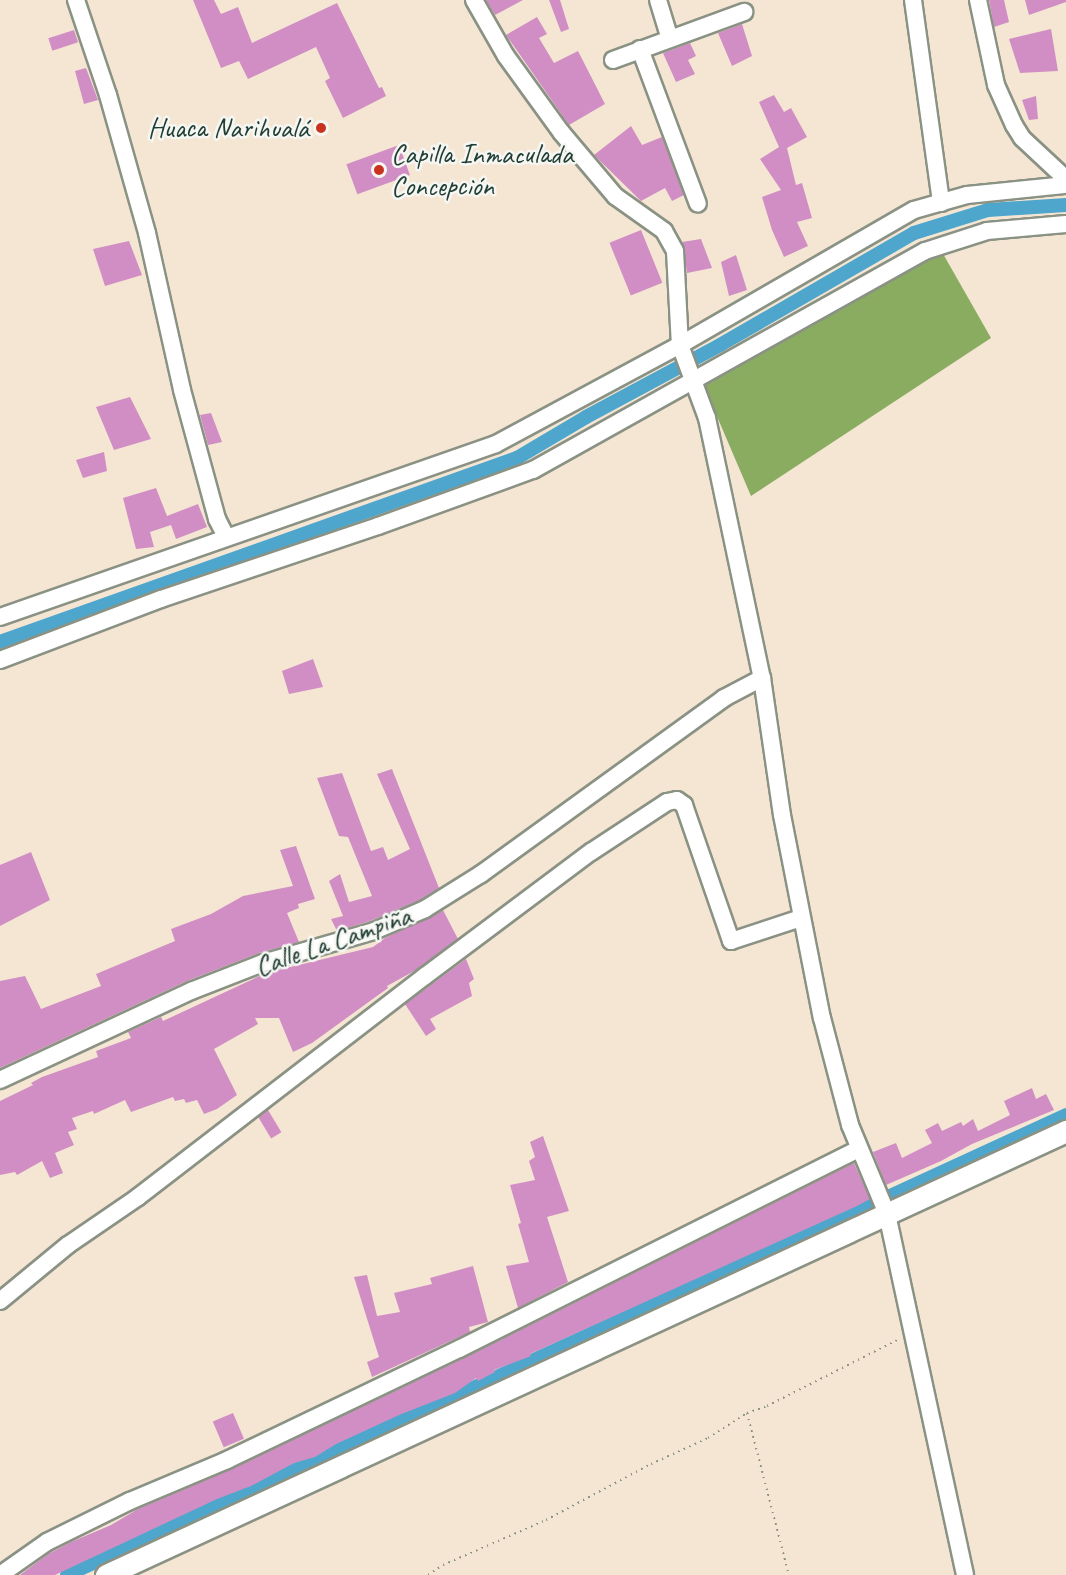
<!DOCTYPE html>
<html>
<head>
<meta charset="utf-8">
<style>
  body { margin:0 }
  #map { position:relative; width:1066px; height:1575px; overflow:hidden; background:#f5e6d4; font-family:Caveat,sans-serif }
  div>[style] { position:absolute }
  .forest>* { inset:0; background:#8aac60 }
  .canal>* { height:14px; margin:-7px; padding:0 7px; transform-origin:7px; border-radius:7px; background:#4fa6cc }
  .building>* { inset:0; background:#d18ec4; transform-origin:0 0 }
  .path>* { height:2px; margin-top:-1px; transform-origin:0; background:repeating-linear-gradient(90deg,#8a9284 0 1.5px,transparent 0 6px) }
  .roads { filter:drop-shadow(2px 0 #8a9284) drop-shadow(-2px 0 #8a9284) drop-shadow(0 2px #8a9284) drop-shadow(0 -2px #8a9284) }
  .minor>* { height:16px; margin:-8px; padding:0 8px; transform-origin:8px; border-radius:8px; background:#fff }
  .major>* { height:21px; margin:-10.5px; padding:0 10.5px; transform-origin:10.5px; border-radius:10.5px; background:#fff }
  .dots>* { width:16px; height:16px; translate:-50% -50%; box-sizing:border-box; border:3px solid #f6f6f2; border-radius:50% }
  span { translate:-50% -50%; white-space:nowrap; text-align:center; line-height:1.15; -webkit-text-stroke:5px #f6f6f2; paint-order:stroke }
  .poi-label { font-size:28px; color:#1f3d34 }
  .right { translate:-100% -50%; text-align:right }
  .left { translate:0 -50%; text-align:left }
  .street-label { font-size:28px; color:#1f3d34 }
</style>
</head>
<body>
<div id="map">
  <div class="forest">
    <i style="clip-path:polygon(942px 252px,991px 338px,751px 496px,704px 386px)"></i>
  </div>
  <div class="canal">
    <i style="left:0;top:642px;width:549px;rotate:-19.59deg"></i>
    <i style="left:517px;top:458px;width:80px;rotate:-30.7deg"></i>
    <i style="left:586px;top:417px;width:152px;rotate:-28.2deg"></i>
    <i style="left:720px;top:345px;width:224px;rotate:-30deg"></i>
    <i style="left:914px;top:233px;width:77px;rotate:-17.3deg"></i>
    <i style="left:988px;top:210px;width:78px;rotate:-3.7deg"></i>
    <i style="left:67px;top:1575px;width:1100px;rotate:-24.72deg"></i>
  </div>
  <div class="building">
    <i style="clip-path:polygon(193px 0,214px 0,221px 14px,238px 7px,252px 43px,337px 3px,379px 88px,382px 87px,386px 96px,343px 118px,325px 81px,330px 78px,316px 47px,248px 79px,239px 61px,221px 68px)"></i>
    <i style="clip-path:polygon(486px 0,523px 0,495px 15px)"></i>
    <i style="clip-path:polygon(549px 0,560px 0,569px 29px,561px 32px)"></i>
    <i style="clip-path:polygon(989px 0,1004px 0,1009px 22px,994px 27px)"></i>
    <i style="clip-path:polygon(1025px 0,1066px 0,1066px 2px,1029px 15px)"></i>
    <i style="clip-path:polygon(537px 17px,547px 34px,539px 38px,554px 63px,578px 51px,605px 104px,569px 125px,506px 35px)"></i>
    <i style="clip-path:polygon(742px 24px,752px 56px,732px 66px,718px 33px)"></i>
    <i style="clip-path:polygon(1051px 29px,1058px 71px,1020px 73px,1009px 39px)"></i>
    <i style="left:74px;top:30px;width:13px;height:27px;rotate:72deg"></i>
    <i style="clip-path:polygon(690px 43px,696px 56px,688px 60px,695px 74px,676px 82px,663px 53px)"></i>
    <i style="clip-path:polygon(86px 68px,98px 100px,84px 104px,75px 71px)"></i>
    <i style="clip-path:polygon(774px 95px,784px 112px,791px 108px,807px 137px,787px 148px,796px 185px,802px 183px,812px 218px,797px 222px,808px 246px,784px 257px,772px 230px,762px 197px,781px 190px,760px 159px,779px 147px,759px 102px)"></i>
    <i style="clip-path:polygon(1036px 96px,1038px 119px,1029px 120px,1022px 100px)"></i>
    <i style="clip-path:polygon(631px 126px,642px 145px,662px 137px,684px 195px,672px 201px,665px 188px,641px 201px,594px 155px)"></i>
    <i style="left:399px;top:145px;width:32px;height:56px;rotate:70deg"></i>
    <i style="left:641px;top:230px;width:57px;height:34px;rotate:68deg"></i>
    <i style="clip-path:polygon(701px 239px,712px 268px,687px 273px,682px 242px)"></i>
    <i style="clip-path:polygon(129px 241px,142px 275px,105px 286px,93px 249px)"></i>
    <i style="clip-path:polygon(736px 255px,747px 290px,729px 296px,721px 262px)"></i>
    <i style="clip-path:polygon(130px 397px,151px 439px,114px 450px,96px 407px)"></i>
    <i style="clip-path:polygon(211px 413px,222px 442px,208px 445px,200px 415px)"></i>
    <i style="clip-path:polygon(104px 452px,107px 471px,83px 478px,76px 460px)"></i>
    <i style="clip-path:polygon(156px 488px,167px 516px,198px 504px,207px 527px,176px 539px,171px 525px,150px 532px,154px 547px,136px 549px,123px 498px)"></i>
    <i style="clip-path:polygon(313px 659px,323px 687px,289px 694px,282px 671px)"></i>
    <i style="clip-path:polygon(392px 769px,439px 888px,420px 900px,370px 921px,337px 931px,331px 919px,343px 916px,329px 881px,340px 874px,349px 902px,372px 896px,348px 837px,339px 836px,317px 778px,342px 773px,371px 851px,383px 847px,388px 860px,410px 849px,377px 774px)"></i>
    <i style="clip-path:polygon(296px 846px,315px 899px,298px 904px,299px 908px,287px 913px,299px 942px,259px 953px,187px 981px,0 1068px,0 981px,25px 976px,41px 1009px,101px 986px,96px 974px,175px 941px,171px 929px,211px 914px,243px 896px,293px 886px,280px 850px)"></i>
    <i style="clip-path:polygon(31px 852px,50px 900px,0 926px,0 865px)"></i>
    <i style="clip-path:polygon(443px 910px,458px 939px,416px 970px,387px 986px,388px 988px,312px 1043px,293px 1052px,279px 1018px,255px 1018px,258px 1024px,214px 1049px,237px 1095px,217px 1109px,204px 1114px,197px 1100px,186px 1103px,184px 1099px,175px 1101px,173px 1097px,131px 1112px,125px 1100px,94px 1114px,93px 1111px,72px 1118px,77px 1129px,68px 1132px,74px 1145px,55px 1153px,63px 1173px,50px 1178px,42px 1161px,17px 1175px,15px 1172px,0 1175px,0 1101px,33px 1085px,31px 1083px,42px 1077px,98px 1057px,96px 1051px,131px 1038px,128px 1032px,161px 1017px,163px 1021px,266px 973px,373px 947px,385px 938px)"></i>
    <i style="clip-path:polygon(466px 959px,474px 979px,469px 983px,472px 996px,430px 1019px,436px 1029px,426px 1036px,405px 1004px)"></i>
    <i style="clip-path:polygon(1032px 1088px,1036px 1099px,1046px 1094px,1054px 1110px,972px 1144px,941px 1161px,886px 1185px,873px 1152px,896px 1143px,902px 1158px,932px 1143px,925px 1130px,938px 1123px,942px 1131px,961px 1122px,963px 1126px,973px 1119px,978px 1131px,1010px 1115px,1004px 1101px)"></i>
    <i style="left:268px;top:1110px;width:26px;height:12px;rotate:59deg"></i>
    <i style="clip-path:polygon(543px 1136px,569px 1211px,547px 1217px,568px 1282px,518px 1308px,506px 1266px,529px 1262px,518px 1224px,521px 1223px,510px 1185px,535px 1180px,529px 1161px,535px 1157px,530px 1142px)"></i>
    <i style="clip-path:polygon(854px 1163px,870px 1199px,857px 1206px,530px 1354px,531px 1356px,494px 1370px,495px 1372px,478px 1381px,476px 1378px,455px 1393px,399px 1415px,336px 1444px,315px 1457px,294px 1463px,251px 1486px,217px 1499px,55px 1575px,20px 1575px,48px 1554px,71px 1542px,111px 1525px,138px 1509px,232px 1469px,464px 1358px)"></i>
    <i style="clip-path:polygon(473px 1266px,488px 1322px,469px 1327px,470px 1332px,372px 1377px,367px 1362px,379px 1357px,354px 1277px,367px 1275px,377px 1316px,400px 1312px,394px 1293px,432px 1284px,430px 1278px)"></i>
    <i style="left:233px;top:1413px;width:28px;height:22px;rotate:67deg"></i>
  </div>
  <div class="path">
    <i style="left:747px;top:1413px;width:167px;rotate:75.5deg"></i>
    <i style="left:428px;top:1575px;width:18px;rotate:-34deg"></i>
    <i style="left:443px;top:1565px;width:112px;rotate:-23.6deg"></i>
    <i style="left:546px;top:1520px;width:119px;rotate:-28.1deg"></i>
    <i style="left:651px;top:1464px;width:63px;rotate:-24.5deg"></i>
    <i style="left:708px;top:1438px;width:46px;rotate:-32.7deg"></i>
    <i style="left:747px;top:1413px;width:21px;rotate:-19deg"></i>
    <i style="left:767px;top:1406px;width:148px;rotate:-26.9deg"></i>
  </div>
  <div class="roads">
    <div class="minor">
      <i style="left:76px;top:0;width:100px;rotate:71.4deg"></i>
      <i style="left:108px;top:95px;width:143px;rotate:74.2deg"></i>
      <i style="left:147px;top:233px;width:161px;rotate:77.4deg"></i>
      <i style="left:182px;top:390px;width:134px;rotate:74.8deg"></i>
      <i style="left:217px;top:519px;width:20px;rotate:63deg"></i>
      <i style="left:474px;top:0;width:64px;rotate:60.3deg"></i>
      <i style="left:506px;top:56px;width:94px;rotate:54.1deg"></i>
      <i style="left:561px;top:132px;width:84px;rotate:49.8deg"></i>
      <i style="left:615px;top:196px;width:60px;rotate:35.5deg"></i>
      <i style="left:664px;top:231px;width:23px;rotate:61deg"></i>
      <i style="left:675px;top:251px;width:94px;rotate:87deg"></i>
      <i style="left:680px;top:345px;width:78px;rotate:69.7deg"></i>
      <i style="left:707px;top:418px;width:266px;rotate:78.1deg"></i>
      <i style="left:762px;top:678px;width:138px;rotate:81.7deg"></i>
      <i style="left:782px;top:815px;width:207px;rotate:78.9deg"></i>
      <i style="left:822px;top:1018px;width:111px;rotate:75.3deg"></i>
      <i style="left:850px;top:1125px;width:96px;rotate:67.4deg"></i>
      <i style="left:887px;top:1214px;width:369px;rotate:77.8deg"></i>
      <i style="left:658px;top:0;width:39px;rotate:73deg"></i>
      <i style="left:913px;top:0;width:205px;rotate:82.1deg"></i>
      <i style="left:978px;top:0;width:87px;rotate:78deg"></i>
      <i style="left:996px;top:85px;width:44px;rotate:65.8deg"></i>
      <i style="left:1014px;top:125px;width:15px;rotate:58deg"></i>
      <i style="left:1022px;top:138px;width:60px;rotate:43deg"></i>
      <i style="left:640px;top:49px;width:165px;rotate:69.5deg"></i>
      <i style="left:613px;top:60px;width:140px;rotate:-20.1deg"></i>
      <i style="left:0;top:617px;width:525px;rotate:-19.23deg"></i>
      <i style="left:496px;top:444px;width:209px;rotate:-28.3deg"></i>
      <i style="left:680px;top:345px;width:270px;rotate:-30deg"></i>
      <i style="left:914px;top:210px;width:55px;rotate:-15.8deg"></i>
      <i style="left:967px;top:195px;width:100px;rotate:-5.8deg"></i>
      <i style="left:0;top:660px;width:172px;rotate:-20.8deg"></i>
      <i style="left:161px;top:599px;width:229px;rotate:-18.6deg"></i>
      <i style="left:378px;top:526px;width:165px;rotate:-19.9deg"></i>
      <i style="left:533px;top:470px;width:449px;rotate:-29.2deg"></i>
      <i style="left:925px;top:251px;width:65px;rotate:-17.9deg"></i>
      <i style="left:987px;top:231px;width:79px;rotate:-5.1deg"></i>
      <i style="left:0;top:1080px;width:211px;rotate:-25deg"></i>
      <i style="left:191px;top:991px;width:77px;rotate:-21.3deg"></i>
      <i style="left:263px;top:963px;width:116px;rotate:-16.1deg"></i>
      <i style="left:374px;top:931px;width:56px;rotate:-23.3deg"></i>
      <i style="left:425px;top:909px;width:66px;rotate:-32deg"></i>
      <i style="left:481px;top:874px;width:300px;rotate:-35.9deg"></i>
      <i style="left:724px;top:698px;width:43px;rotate:-27.8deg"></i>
      <i style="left:0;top:1301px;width:88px;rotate:-39.5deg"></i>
      <i style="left:68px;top:1245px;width:85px;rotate:-34.4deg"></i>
      <i style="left:138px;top:1197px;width:362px;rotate:-37.6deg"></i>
      <i style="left:425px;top:976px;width:207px;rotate:-36.8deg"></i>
      <i style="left:591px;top:852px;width:91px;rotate:-33.3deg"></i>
      <i style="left:667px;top:802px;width:10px;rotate:-11deg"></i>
      <i style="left:677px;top:800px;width:9px;rotate:36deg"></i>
      <i style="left:684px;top:805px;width:144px;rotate:70.9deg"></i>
      <i style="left:731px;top:941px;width:74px;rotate:-18.2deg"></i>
      <i style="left:0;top:1575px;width:57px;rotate:-35.1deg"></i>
      <i style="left:47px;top:1542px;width:93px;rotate:-26.3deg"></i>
      <i style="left:130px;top:1501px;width:105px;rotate:-22.9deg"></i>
      <i style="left:227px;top:1460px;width:257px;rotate:-25.6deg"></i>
      <i style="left:459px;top:1349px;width:446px;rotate:-26.6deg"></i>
    </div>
    <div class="major">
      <i style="left:106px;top:1575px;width:1058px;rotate:-24.82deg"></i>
    </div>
  </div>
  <div class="dots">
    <i style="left:321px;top:128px;background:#c8321e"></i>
    <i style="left:379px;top:170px;background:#c8321e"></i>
  </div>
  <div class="poi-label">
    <span class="right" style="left:309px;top:128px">Huaca Narihualá</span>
    <span class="left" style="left:391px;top:170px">Capilla Inmaculada<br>Concepción</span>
  </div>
  <div class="street-label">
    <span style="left:333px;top:941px;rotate:-19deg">Calle La Campiña</span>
  </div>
</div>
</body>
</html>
